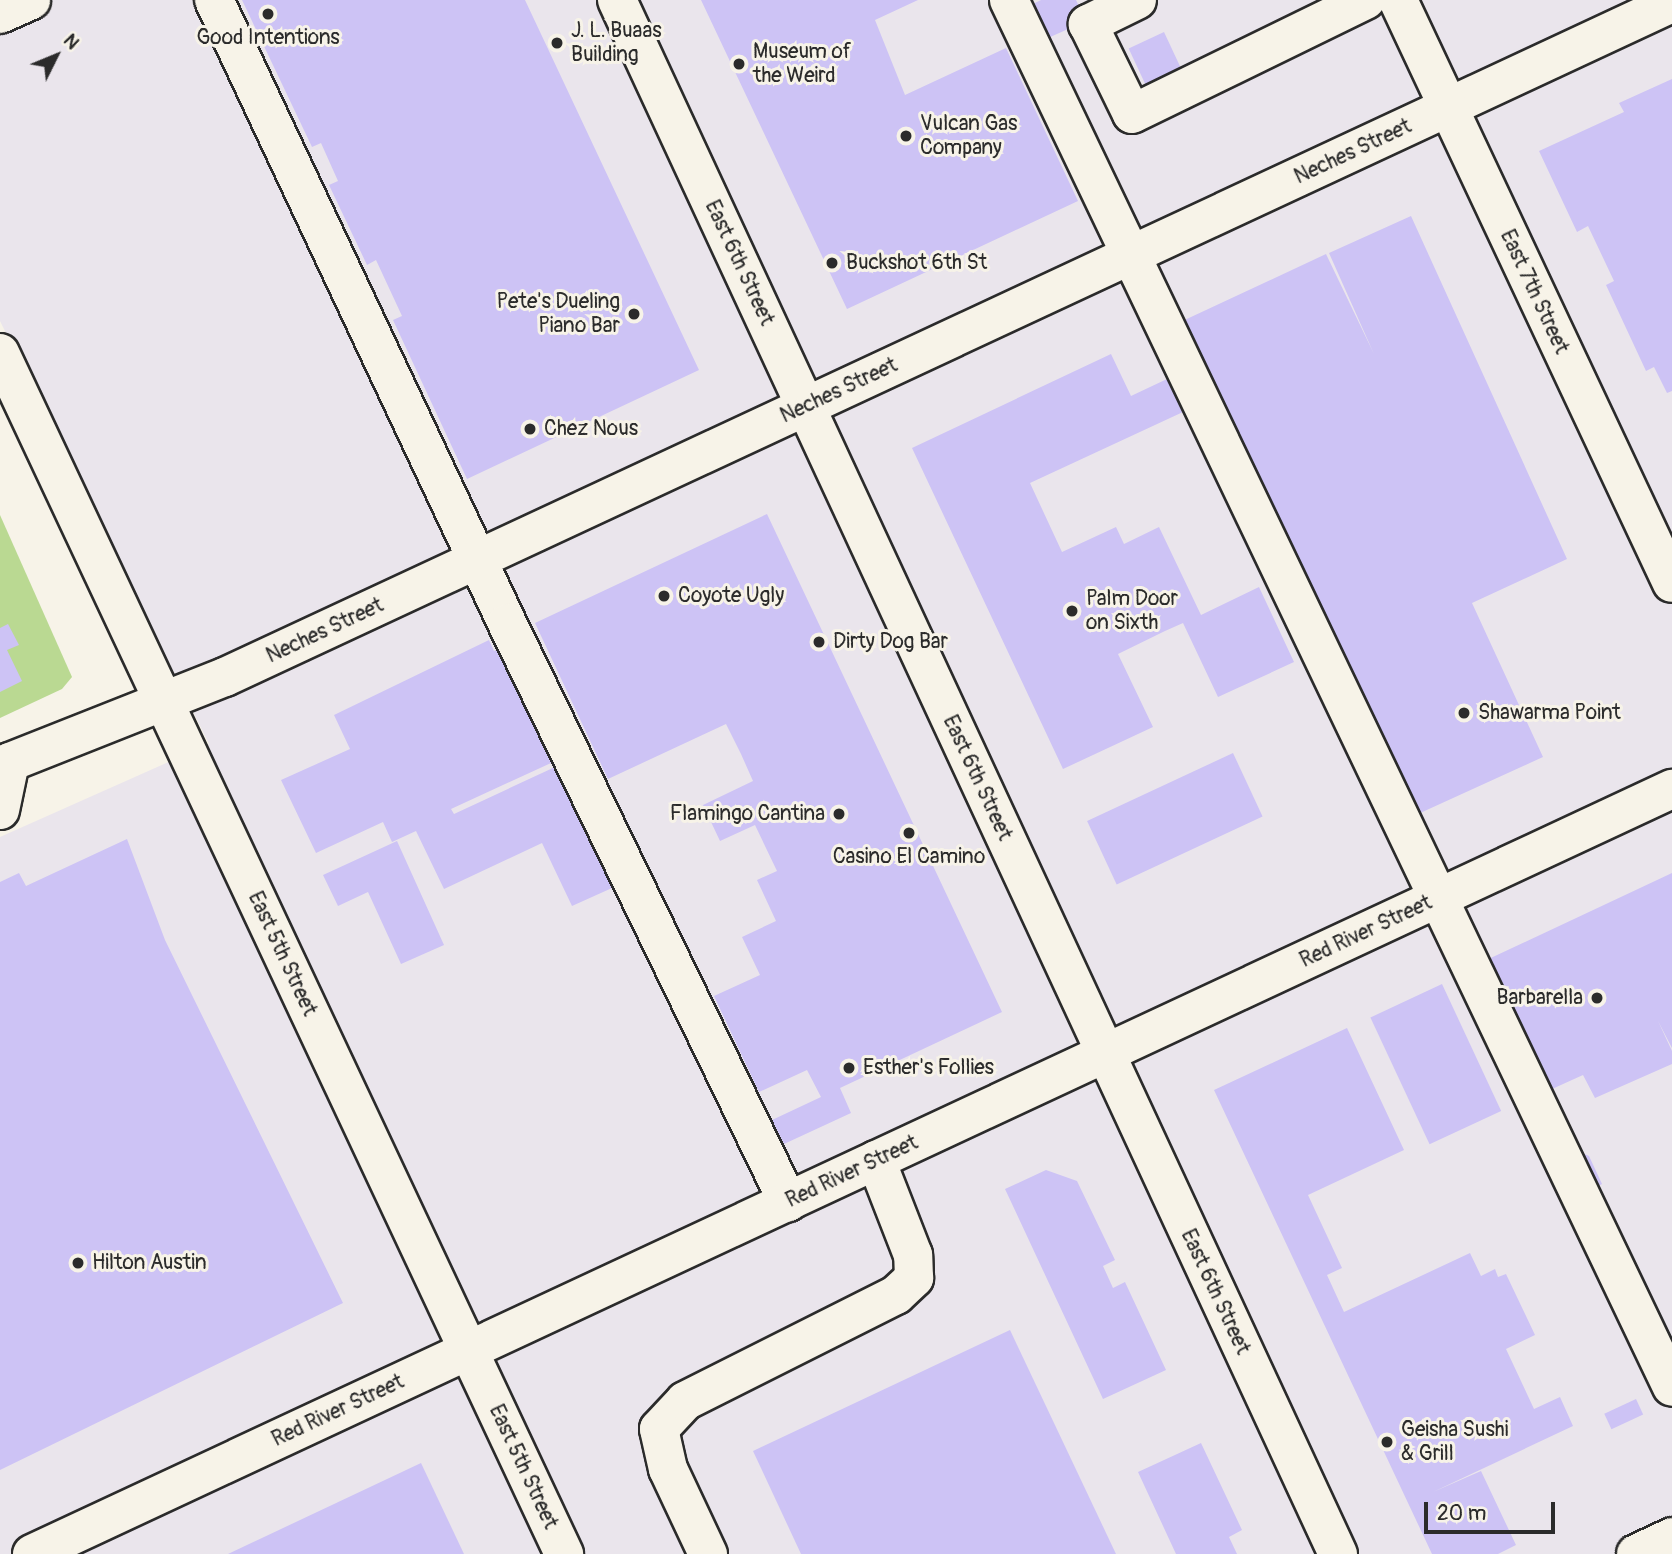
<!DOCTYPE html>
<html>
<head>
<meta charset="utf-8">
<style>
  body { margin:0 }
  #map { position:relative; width:1672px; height:1554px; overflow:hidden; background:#f7f3e8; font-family:Pangolin,sans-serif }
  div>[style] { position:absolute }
  .built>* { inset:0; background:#eae5ec }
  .green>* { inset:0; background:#bad992 }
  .building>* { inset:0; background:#cdc3f5; transform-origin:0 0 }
  .roads { filter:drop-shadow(2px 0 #2b2b2b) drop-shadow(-2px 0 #2b2b2b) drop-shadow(0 2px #2b2b2b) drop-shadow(0 -2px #2b2b2b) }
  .minor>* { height:38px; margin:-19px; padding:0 19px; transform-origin:19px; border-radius:19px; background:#f7f3e8 }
  .major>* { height:38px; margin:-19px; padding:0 19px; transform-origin:19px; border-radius:19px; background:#f7f3e8 }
  .dots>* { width:19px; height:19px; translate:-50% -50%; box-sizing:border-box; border:4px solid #f7f3e8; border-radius:50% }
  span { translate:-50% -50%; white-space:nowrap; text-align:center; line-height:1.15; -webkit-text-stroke:6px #f7f3e8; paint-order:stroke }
  .poi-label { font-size:21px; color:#2b2b2b }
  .left { translate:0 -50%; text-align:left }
  .right { translate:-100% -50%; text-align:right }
  .street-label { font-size:21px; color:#2b2b2b }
  .north { position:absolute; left:21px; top:21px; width:70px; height:70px; -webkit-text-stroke:5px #f7f3e8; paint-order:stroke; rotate:47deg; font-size:19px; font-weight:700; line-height:28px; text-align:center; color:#2b2b2b }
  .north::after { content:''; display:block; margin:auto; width:24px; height:32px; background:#2b2b2b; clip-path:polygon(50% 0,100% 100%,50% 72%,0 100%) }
  .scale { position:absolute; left:1424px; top:1502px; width:131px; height:32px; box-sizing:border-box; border:4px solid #2b2b2b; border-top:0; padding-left:9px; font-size:21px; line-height:24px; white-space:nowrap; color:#2b2b2b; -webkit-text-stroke:5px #f7f3e8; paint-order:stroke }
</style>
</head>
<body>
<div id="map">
  <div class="built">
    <i style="clip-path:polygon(0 0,1672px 0,1672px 1554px,0 1554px,0 837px,209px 744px,0 321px)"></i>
  </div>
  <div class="green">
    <i style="clip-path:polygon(0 515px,72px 677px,62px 689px,0 718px)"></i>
  </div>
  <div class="building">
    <i style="clip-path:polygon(242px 0,525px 0,699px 370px,467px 479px,393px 320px,402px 316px,376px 260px,367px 265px,329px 185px,338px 181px,321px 143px,312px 147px)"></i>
    <i style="clip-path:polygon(701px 0,918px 0,875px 20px,905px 95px,1006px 48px,1078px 201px,847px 309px)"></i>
    <i style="clip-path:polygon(1041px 0,1076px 0,1086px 21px,1048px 38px,1033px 4px)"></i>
    <i style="left:1164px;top:32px;width:50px;height:39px;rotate:65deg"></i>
    <i style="clip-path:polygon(1672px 79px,1672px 391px,1667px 393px,1654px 367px,1646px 371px,1606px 285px,1614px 281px,1588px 226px,1577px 232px,1539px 151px,1624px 112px,1619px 103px)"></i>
    <i style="clip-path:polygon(1411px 216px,1567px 559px,1472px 603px,1543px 757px,1418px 814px,1347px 660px,1335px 665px,1176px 324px,1326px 254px,1374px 354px,1329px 253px)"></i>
    <i style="clip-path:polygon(1111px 354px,1131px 396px,1167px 379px,1183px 412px,1030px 483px,1062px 552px,1116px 527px,1124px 544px,1159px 527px,1201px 615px,1259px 587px,1294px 662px,1218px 697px,1183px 623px,1165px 631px,1118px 654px,1153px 727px,1063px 769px,912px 448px)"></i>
    <i style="clip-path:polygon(767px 514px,1002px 1012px,840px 1088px,851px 1113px,784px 1144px,772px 1120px,821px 1097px,807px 1070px,759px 1092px,714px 996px,760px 975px,742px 937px,776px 921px,757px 880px,777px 871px,755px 825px,720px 841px,703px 805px,753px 781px,741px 754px,726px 724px,608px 779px,535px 623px)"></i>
    <i style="clip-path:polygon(8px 624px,19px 645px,7px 650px,22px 681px,0 692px,0 628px)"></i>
    <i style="clip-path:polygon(489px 640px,494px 651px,498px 649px,551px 763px,451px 809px,454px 814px,555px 767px,612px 888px,572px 906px,542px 843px,444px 889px,416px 831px,392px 842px,383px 822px,316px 853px,281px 780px,350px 749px,334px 715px)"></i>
    <i style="left:1233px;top:753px;width:70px;height:161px;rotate:65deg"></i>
    <i style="clip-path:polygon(127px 839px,165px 940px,343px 1303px,0 1470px,0 882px,19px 873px,26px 886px)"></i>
    <i style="clip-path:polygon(397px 841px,444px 945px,401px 964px,368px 892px,338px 906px,323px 875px)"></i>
    <i style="clip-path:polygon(1672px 873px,1672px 1048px,1658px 1021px,1672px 1051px,1672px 1064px,1595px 1098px,1583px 1075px,1541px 1094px,1480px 963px)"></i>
    <i style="left:1442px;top:984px;width:140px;height:79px;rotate:65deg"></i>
    <i style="clip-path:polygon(1347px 1028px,1404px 1150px,1308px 1195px,1342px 1268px,1327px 1275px,1344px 1312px,1470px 1253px,1481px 1276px,1495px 1269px,1498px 1277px,1506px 1274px,1535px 1335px,1506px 1349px,1534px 1409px,1560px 1397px,1573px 1426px,1433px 1492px,1481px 1471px,1516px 1545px,1498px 1554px,1432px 1554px,1214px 1090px)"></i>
    <i style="clip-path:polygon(1565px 1146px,1589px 1156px,1602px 1184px,1587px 1192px)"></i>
    <i style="clip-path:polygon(1046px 1170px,1077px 1181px,1115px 1260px,1103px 1266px,1113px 1288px,1125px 1282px,1166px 1370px,1103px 1399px,1005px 1189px)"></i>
    <i style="clip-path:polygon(1010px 1330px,1116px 1554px,801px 1554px,753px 1451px)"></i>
    <i style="left:1636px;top:1399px;width:17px;height:35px;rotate:65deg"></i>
    <i style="clip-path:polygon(1201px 1443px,1242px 1530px,1229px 1537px,1237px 1554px,1176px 1554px,1138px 1472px)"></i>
    <i style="clip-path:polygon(421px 1463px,464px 1554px,228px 1554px)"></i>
  </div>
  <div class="roads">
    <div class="minor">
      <i style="left:214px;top:0;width:688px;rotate:64.81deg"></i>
      <i style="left:507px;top:623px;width:644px;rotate:64.11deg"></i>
      <i style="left:1009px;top:0;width:1537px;rotate:64.45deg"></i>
      <i style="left:1137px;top:0;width:55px;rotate:153.9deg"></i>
      <i style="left:1088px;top:24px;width:100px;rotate:63.9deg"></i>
      <i style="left:1132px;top:114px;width:260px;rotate:-26deg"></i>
      <i style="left:0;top:766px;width:242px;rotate:-21.6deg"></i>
      <i style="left:225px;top:677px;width:1596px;rotate:-24.98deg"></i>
      <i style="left:0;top:810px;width:49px;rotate:-78.2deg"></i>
      <i style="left:708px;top:1554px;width:94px;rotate:-115.2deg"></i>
      <i style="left:668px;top:1469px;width:41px;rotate:-102.7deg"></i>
      <i style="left:659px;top:1429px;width:38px;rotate:-47deg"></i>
      <i style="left:685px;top:1401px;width:236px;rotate:-26.7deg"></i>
      <i style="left:896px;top:1295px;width:25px;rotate:-43deg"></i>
      <i style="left:914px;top:1278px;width:23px;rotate:-92deg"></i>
      <i style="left:913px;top:1255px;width:102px;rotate:-111.3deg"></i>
      <i style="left:1636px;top:1554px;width:40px;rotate:-25deg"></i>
    </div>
    <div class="major">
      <i style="left:617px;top:0;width:1713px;rotate:65.11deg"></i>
      <i style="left:1398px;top:0;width:644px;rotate:64.83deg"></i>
      <i style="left:0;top:14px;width:34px;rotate:-24deg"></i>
      <i style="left:0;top:353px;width:1327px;rotate:64.84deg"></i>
      <i style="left:32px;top:1554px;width:1810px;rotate:-25.01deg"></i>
    </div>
  </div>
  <div class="dots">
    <i style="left:268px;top:14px;background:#2b2b2b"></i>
    <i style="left:557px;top:43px;background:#2b2b2b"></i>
    <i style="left:739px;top:64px;background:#2b2b2b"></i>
    <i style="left:906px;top:136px;background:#2b2b2b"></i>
    <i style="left:832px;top:263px;background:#2b2b2b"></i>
    <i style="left:634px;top:314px;background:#2b2b2b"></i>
    <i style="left:530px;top:429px;background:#2b2b2b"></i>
    <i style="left:664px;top:596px;background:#2b2b2b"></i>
    <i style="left:1072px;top:611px;background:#2b2b2b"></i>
    <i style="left:819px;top:642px;background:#2b2b2b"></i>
    <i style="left:1464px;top:713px;background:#2b2b2b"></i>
    <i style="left:839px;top:814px;background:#2b2b2b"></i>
    <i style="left:909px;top:833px;background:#2b2b2b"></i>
    <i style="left:1597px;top:998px;background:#2b2b2b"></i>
    <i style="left:849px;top:1068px;background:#2b2b2b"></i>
    <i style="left:78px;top:1263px;background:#2b2b2b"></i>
    <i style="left:1387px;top:1442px;background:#2b2b2b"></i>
  </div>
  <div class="poi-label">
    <span class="left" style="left:571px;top:43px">J. L. Buaas<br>Building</span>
    <span style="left:268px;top:38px">Good Intentions</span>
    <span class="left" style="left:753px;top:64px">Museum of<br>the Weird</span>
    <span class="left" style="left:920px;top:136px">Vulcan Gas<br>Company</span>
    <span class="left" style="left:846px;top:263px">Buckshot 6th St</span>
    <span class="right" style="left:620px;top:314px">Pete's Dueling<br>Piano Bar</span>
    <span class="left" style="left:544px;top:429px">Chez Nous</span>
    <span class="left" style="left:678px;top:596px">Coyote Ugly</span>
    <span class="left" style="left:1086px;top:611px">Palm Door<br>on Sixth</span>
    <span class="left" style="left:833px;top:642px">Dirty Dog Bar</span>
    <span class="left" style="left:1478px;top:713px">Shawarma Point</span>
    <span class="right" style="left:825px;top:814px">Flamingo Cantina</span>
    <span style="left:909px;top:857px">Casino El Camino</span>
    <span class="right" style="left:1583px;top:998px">Barbarella</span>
    <span class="left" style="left:863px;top:1068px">Esther's Follies</span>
    <span class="left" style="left:92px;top:1263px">Hilton Austin</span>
    <span class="left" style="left:1401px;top:1442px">Geisha Sushi<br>&amp; Grill</span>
  </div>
  <div class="street-label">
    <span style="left:1353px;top:152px;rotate:-25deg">Neches Street</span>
    <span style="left:739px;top:263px;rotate:65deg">East 6th Street</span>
    <span style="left:1534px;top:292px;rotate:65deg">East 7th Street</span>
    <span style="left:839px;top:391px;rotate:-25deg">Neches Street</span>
    <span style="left:325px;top:631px;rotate:-25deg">Neches Street</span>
    <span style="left:977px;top:778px;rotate:65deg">East 6th Street</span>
    <span style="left:1366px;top:932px;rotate:-25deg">Red River Street</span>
    <span style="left:282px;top:954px;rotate:65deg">East 5th Street</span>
    <span style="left:852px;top:1172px;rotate:-25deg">Red River Street</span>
    <span style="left:1215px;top:1292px;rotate:65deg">East 6th Street</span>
    <span style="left:338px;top:1411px;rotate:-25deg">Red River Street</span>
    <span style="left:523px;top:1467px;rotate:65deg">East 5th Street</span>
  </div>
  <div class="north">N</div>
  <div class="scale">20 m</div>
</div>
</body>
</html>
